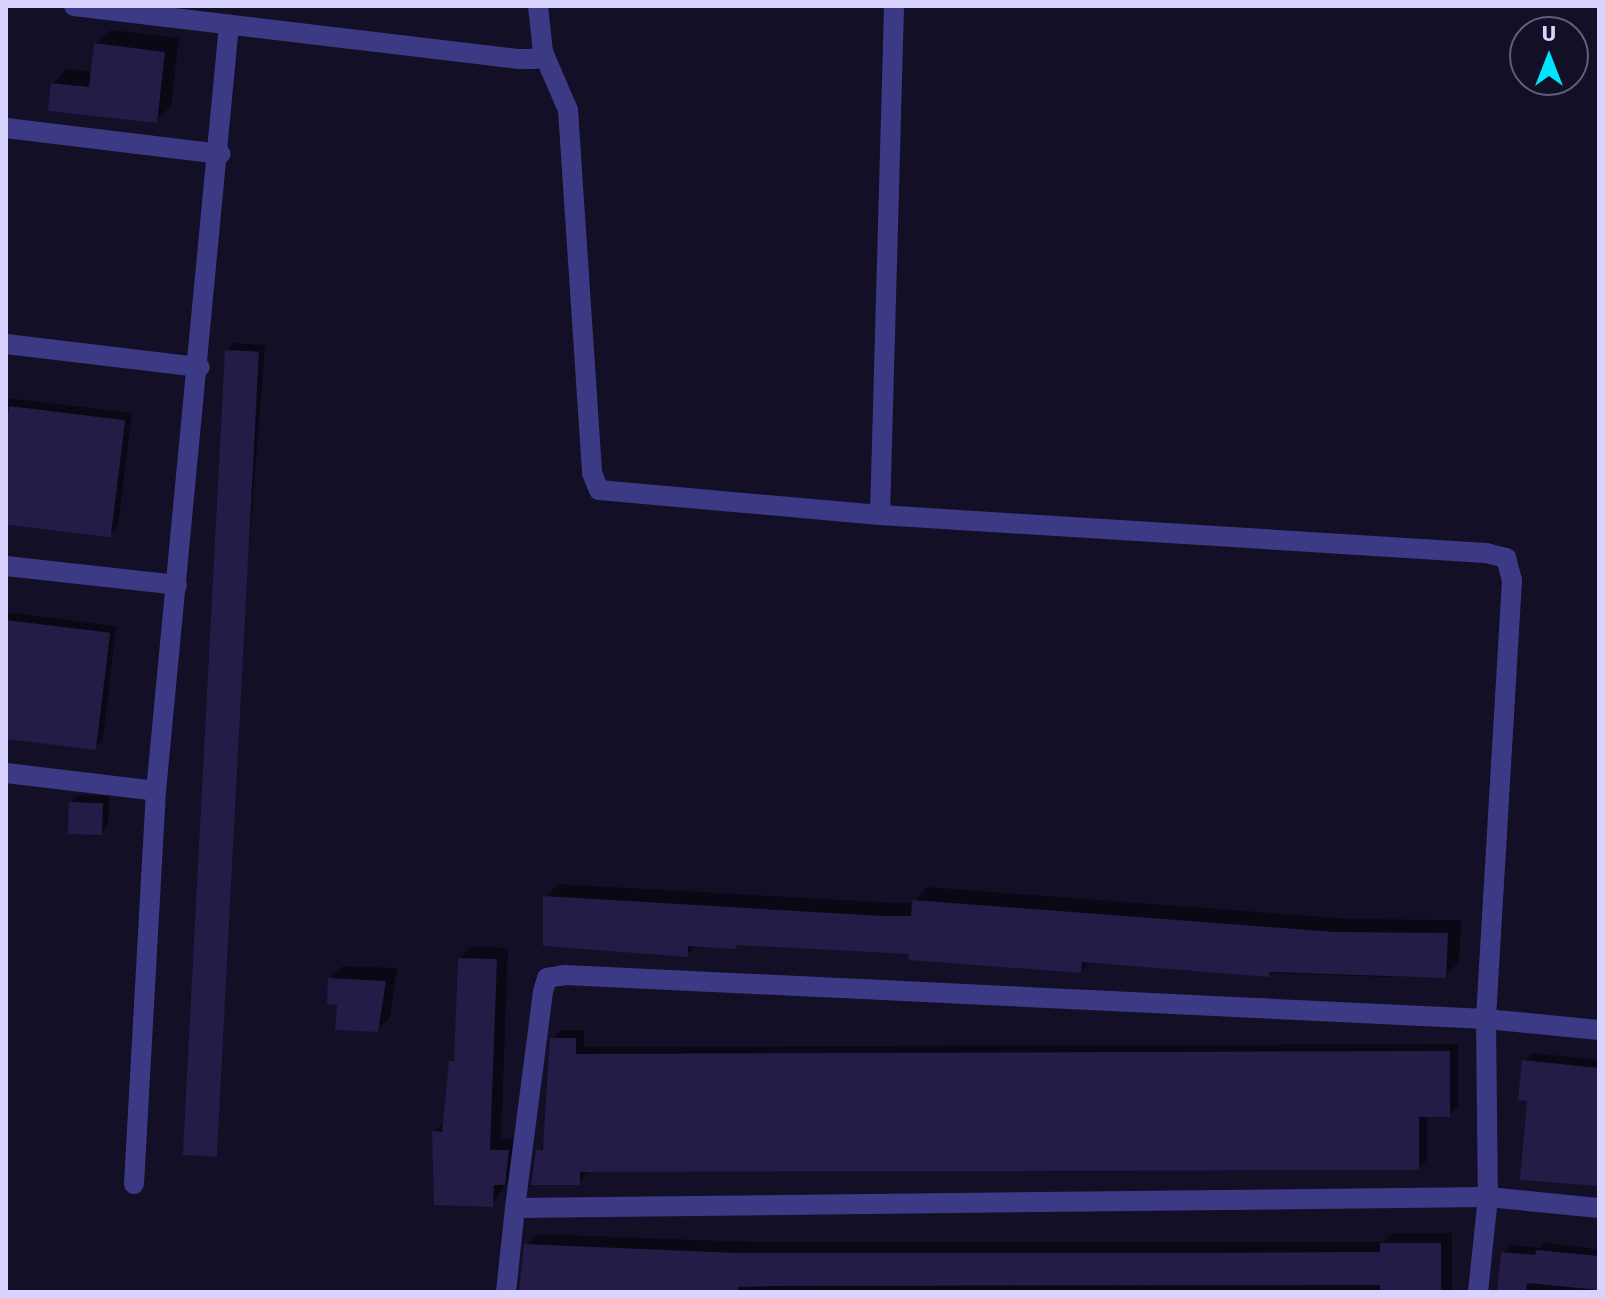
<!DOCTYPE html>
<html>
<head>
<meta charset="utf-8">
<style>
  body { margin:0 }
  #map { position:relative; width:1605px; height:1298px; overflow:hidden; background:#130f26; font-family:"Fira Sans",sans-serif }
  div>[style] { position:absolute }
  .shadow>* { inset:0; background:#0007 }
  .building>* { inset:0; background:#241b47; transform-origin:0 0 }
  .street>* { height:20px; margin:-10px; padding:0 10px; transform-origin:10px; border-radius:10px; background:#3d3a85 }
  span { translate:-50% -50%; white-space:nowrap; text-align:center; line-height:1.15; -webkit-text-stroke:8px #130f26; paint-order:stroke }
  .frame { position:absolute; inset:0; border:8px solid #d9d4ff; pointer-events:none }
  .north { position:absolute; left:1509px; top:16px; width:80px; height:80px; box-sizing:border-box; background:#130f26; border:2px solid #625e7d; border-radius:50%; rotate:0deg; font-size:22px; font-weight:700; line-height:32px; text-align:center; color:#d9d4ff }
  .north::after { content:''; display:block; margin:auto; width:28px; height:36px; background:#00e5ff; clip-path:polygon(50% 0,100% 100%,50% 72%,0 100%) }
</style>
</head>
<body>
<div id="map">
  <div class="shadow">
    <i style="clip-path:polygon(111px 30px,179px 38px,171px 106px,156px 121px,53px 84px,67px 69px,93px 72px,96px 44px)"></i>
    <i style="clip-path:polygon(234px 343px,265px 345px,202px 1147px,194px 1154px,227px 351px)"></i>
    <i style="clip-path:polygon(6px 398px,132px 413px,118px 527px,111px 534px,6px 521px)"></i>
    <i style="clip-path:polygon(6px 612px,116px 626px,103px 739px,96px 747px,6px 736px)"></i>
    <i style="clip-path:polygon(79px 795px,109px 796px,108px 825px,101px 833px,71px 802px)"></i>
    <i style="clip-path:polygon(559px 884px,897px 903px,914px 903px,927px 887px,1350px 919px,1461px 920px,1459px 962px,1445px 976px,1389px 977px,1172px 970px,1172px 963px,1091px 961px,1081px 971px,911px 952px,740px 943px,697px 945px,687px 955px,545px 897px)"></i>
    <i style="clip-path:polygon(472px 946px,508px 948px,501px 1139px,520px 1139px,516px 1170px,492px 1205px,434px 1132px,445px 1121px,451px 1062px,457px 1056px,460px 958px)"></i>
    <i style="clip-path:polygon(343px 966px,397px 968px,390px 1017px,377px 1030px,330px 979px)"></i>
    <i style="clip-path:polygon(561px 1030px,584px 1030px,584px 1047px,1458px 1044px,1458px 1106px,1449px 1115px,1427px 1115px,1427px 1160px,1418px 1168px,588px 1170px,579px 1183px,538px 1151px,546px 1143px,552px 1039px)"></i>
    <i style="clip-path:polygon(1532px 1053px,1599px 1060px,1599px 1185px,1529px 1099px,1524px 1061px)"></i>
    <i style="clip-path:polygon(1393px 1233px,1452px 1233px,1452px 1292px,521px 1292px,526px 1245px,537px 1234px,750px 1242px,1384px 1242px)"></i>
    <i style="clip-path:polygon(1545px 1243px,1599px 1249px,1599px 1292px,1500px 1292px,1503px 1253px,1510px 1245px,1540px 1248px)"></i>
  </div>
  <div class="building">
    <i style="clip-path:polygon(94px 43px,165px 52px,157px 123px,48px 111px,51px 83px,89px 87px)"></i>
    <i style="left:225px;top:350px;width:34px;height:806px;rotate:3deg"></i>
    <i style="left:9px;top:406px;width:117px;height:118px;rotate:7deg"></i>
    <i style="left:6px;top:620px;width:105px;height:118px;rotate:7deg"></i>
    <i style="left:69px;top:802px;width:34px;height:32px;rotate:2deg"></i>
    <i style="clip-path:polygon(543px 896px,882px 916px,911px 916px,912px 900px,1335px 932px,1448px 933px,1446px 978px,1269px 972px,1269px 977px,1082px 962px,1081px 973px,909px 960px,909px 954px,736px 945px,736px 949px,688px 946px,688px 957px,543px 946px)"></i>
    <i style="clip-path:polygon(458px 958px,497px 959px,490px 1150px,509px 1150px,505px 1185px,494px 1185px,493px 1207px,434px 1205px,432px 1131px,442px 1132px,449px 1061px,454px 1061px)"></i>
    <i style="clip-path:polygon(328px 978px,386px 981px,378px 1032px,335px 1030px,337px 1005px,327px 1004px)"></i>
    <i style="clip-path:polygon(550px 1038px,576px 1038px,576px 1054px,1450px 1051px,1450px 1117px,1419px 1117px,1419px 1170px,580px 1172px,580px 1185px,531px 1185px,536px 1150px,543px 1150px)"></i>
    <i style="clip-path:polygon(1522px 1060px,1599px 1068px,1599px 1186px,1520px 1180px,1527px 1101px,1518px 1100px)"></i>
    <i style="clip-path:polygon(1380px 1243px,1441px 1243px,1441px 1292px,1380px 1292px,1380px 1285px,773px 1286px,738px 1287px,738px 1292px,519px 1292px,524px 1244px,737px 1253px,1200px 1253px,1380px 1252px)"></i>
    <i style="clip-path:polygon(1536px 1250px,1599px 1256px,1599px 1290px,1527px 1283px,1526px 1292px,1497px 1292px,1501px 1252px,1535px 1255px)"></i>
  </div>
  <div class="street">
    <i style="left:74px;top:6px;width:449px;rotate:6.8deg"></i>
    <i style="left:520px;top:59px;width:15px"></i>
    <i style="left:535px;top:59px;width:11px;rotate:-41deg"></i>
    <i style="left:538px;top:6px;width:46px;rotate:83.8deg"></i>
    <i style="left:543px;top:52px;width:63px;rotate:66.7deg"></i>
    <i style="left:568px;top:110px;width:364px;rotate:86.2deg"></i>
    <i style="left:592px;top:473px;width:18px;rotate:68deg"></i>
    <i style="left:599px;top:490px;width:282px;rotate:5.1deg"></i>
    <i style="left:880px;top:515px;width:607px;rotate:3.59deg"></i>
    <i style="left:1486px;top:553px;width:21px;rotate:14deg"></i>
    <i style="left:1506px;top:558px;width:23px;rotate:75deg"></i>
    <i style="left:1512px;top:580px;width:440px;rotate:93.4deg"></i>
    <i style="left:1486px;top:1019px;width:178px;rotate:89.4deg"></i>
    <i style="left:1488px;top:1197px;width:96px;rotate:96deg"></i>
    <i style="left:6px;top:128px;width:216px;rotate:6.9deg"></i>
    <i style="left:6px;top:344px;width:195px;rotate:6.8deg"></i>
    <i style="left:880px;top:515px;width:509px;rotate:-88.42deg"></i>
    <i style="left:6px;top:566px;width:172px;rotate:6.3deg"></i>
    <i style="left:6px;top:773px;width:151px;rotate:6.8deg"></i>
    <i style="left:1599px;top:1030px;width:114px;rotate:-174.4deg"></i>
    <i style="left:1486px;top:1019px;width:922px;rotate:-177.26deg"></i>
    <i style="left:565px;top:975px;width:18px;rotate:171deg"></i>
    <i style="left:547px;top:978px;width:15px;rotate:106deg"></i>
    <i style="left:543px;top:992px;width:218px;rotate:97.4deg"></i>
    <i style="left:515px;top:1208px;width:973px;rotate:-0.65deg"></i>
    <i style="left:1488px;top:1197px;width:112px;rotate:5.7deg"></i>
    <i style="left:134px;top:1184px;width:394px;rotate:-86.8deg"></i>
    <i style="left:156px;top:791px;width:770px;rotate:-84.56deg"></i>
    <i style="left:506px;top:1292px;width:84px;rotate:-83.9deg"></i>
  </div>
  <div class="frame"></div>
  <div class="north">U</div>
</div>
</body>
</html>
